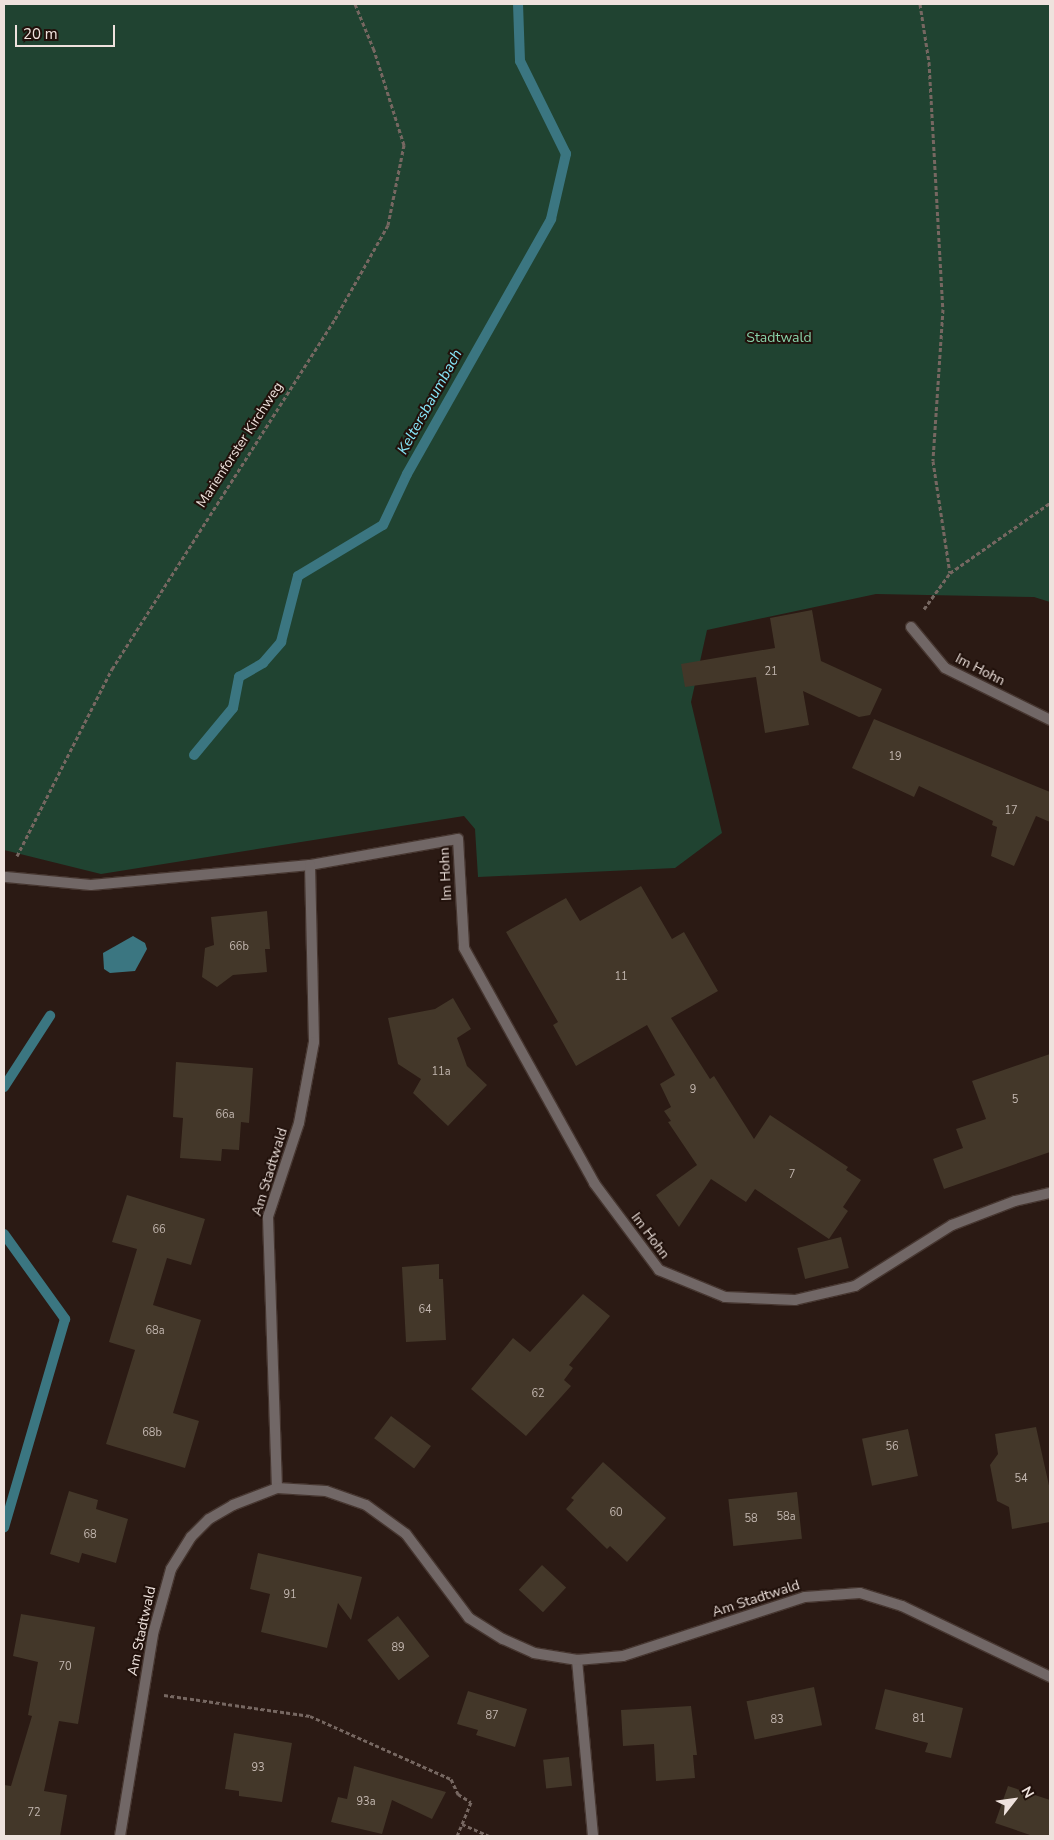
<!DOCTYPE html>
<html>
<head>
<meta charset="utf-8">
<style>
  body { margin:0 }
  #map { position:relative; width:1054px; height:1840px; overflow:hidden; background:#2b1a14; font-family:"Nunito Sans",sans-serif }
  div>[style] { position:absolute }
  .green>* { inset:0; background:#204331 }
  .water>* { inset:0; background:#3b7681 }
  .stream>* { height:10px; margin:-5px; padding:0 5px; transform-origin:5px; border-radius:5px; background:#3b7681 }
  .building>* { inset:0; background:#433729; transform-origin:0 0 }
  .path>* { height:3px; margin-top:-1.5px; transform-origin:0; background:repeating-linear-gradient(90deg,#766761 0 4px,transparent 0 6.5px) }
  .roads { filter:drop-shadow(1px 0 #463630) drop-shadow(-1px 0 #463630) drop-shadow(0 1px #463630) drop-shadow(0 -1px #463630) }
  .service>* { height:10px; margin:-5px; padding:0 5px; transform-origin:5px; border-radius:5px; background:#716766 }
  .minor>* { height:10px; margin:-5px; padding:0 5px; transform-origin:5px; border-radius:5px; background:#716766 }
  span { translate:-50% -50%; white-space:nowrap; text-align:center; line-height:1.15; -webkit-text-stroke:4px #21110b; paint-order:stroke }
  .number-label { font-size:11px; color:#c3b7b0 }
  .number-label span { -webkit-text-stroke-width:0 }
  .park-label { font-size:14px; color:#89d3aa }
  .street-label { font-size:14px; color:#eee2dd }
  .water-label { font-size:15px; color:#87e6f9; font-style:italic }
  .frame { position:absolute; inset:0; border:5px solid #eee2dd; pointer-events:none }
  .north { position:absolute; left:989px; top:1775px; width:50px; height:50px; -webkit-text-stroke:4px #21110b; paint-order:stroke; rotate:60deg; font-size:14px; font-weight:700; line-height:20px; text-align:center; color:#eee2dd }
  .north::after { content:''; display:block; margin:auto; width:18px; height:22px; background:#eee2dd; clip-path:polygon(50% 0,100% 100%,50% 72%,0 100%) }
  .scale { position:absolute; left:15px; top:25px; width:100px; height:22px; box-sizing:border-box; border:2px solid #eee2dd; border-top:0; padding-left:6px; font-size:15px; line-height:18px; white-space:nowrap; color:#eee2dd; -webkit-text-stroke:4px #21110b; paint-order:stroke }
</style>
</head>
<body>
<div id="map">
  <div class="green">
    <i style="clip-path:polygon(4px 4px,1050px 4px,1050px 602px,1034px 597px,876px 594px,707px 630px,691px 702px,722px 833px,675px 868px,478px 877px,475px 829px,464px 816px,101px 874px,4px 850px)"></i>
  </div>
  <div class="water">
    <i style="clip-path:polygon(133px 936px,145px 943px,147px 949px,135px 971px,110px 973px,104px 969px,103px 953px)"></i>
  </div>
  <div class="stream">
    <i style="left:194px;top:755px;width:61px;rotate:-50.3deg"></i>
    <i style="left:233px;top:708px;width:32px;rotate:-79deg"></i>
    <i style="left:239px;top:677px;width:28px;rotate:-30deg"></i>
    <i style="left:263px;top:663px;width:28px;rotate:-49deg"></i>
    <i style="left:281px;top:642px;width:68px;rotate:-75.6deg"></i>
    <i style="left:298px;top:576px;width:99px;rotate:-31deg"></i>
    <i style="left:383px;top:525px;width:56px;rotate:-64.8deg"></i>
    <i style="left:407px;top:474px;width:293px;rotate:-60.5deg"></i>
    <i style="left:551px;top:219px;width:67px;rotate:-77deg"></i>
    <i style="left:566px;top:154px;width:104px;rotate:-116.3deg"></i>
    <i style="left:520px;top:61px;width:57px;rotate:-92deg"></i>
    <i style="left:4px;top:1087px;width:85px;rotate:-57.1deg"></i>
    <i style="left:4px;top:1234px;width:105px;rotate:54.3deg"></i>
    <i style="left:65px;top:1319px;width:217px;rotate:106.3deg"></i>
  </div>
  <div class="building">
    <i style="clip-path:polygon(812px 610px,821px 661px,882px 689px,870px 715px,859px 717px,803px 691px,809px 725px,765px 733px,756px 677px,685px 687px,681px 664px,775px 648px,770px 618px)"></i>
    <i style="clip-path:polygon(874px 719px,1050px 792px,1050px 822px,1036px 816px,1014px 866px,991px 856px,997px 827px,992px 825px,993px 821px,919px 786px,914px 797px,852px 768px)"></i>
    <i style="clip-path:polygon(641px 886px,672px 939px,684px 932px,718px 991px,671px 1018px,710px 1079px,714px 1076px,754px 1139px,770px 1115px,848px 1167px,846px 1170px,861px 1180px,843px 1207px,848px 1211px,829px 1239px,755px 1189px,746px 1202px,711px 1179px,679px 1227px,656px 1195px,697px 1165px,668px 1122px,671px 1121px,664px 1111px,671px 1107px,660px 1084px,675px 1075px,647px 1025px,576px 1066px,553px 1025px,558px 1022px,506px 932px,566px 898px,580px 921px)"></i>
    <i style="clip-path:polygon(267px 911px,270px 949px,265px 949px,267px 972px,233px 975px,217px 987px,202px 977px,205px 948px,214px 945px,211px 917px)"></i>
    <i style="clip-path:polygon(453px 998px,471px 1029px,457px 1038px,467px 1066px,487px 1085px,448px 1126px,413px 1093px,421px 1079px,398px 1064px,388px 1018px,435px 1009px)"></i>
    <i style="clip-path:polygon(1050px 1054px,1050px 1152px,944px 1189px,933px 1159px,963px 1148px,956px 1129px,986px 1119px,972px 1081px)"></i>
    <i style="clip-path:polygon(176px 1062px,253px 1068px,249px 1123px,241px 1122px,239px 1150px,222px 1149px,221px 1161px,180px 1158px,183px 1118px,173px 1117px)"></i>
    <i style="clip-path:polygon(127px 1195px,205px 1219px,191px 1265px,167px 1258px,153px 1305px,201px 1320px,173px 1413px,199px 1421px,185px 1468px,106px 1444px,135px 1350px,109px 1342px,137px 1249px,112px 1242px)"></i>
    <i style="left:841px;top:1237px;width:32px;height:45px;rotate:76deg"></i>
    <i style="clip-path:polygon(439px 1264px,439px 1279px,443px 1279px,446px 1340px,406px 1342px,402px 1267px)"></i>
    <i style="clip-path:polygon(583px 1294px,610px 1316px,569px 1365px,573px 1368px,564px 1380px,571px 1386px,526px 1436px,471px 1389px,513px 1338px,530px 1352px)"></i>
    <i style="left:391px;top:1416px;width:50px;height:28px;rotate:37deg"></i>
    <i style="clip-path:polygon(1036px 1427px,1050px 1490px,1050px 1522px,1012px 1529px,1009px 1507px,997px 1501px,990px 1465px,998px 1454px,995px 1434px)"></i>
    <i style="left:908px;top:1429px;width:48px;height:47px;rotate:78deg"></i>
    <i style="clip-path:polygon(603px 1462px,666px 1518px,627px 1562px,610px 1546px,607px 1549px,566px 1509px,574px 1500px,571px 1498px)"></i>
    <i style="clip-path:polygon(69px 1491px,98px 1500px,96px 1509px,128px 1519px,116px 1563px,82px 1553px,79px 1563px,50px 1554px)"></i>
    <i style="left:797px;top:1492px;width:47px;height:69px;rotate:84deg"></i>
    <i style="clip-path:polygon(258px 1553px,362px 1577px,351px 1620px,338px 1603px,327px 1648px,261px 1632px,270px 1594px,250px 1589px)"></i>
    <i style="left:542px;top:1565px;width:33px;height:34px;rotate:43deg"></i>
    <i style="clip-path:polygon(21px 1614px,95px 1627px,78px 1724px,59px 1721px,44px 1791px,67px 1795px,60px 1836px,4px 1836px,4px 1785px,11px 1786px,32px 1716px,28px 1715px,38px 1662px,13px 1656px)"></i>
    <i style="left:398px;top:1616px;width:51px;height:39px;rotate:52deg"></i>
    <i style="left:814px;top:1687px;width:39px;height:69px;rotate:78deg"></i>
    <i style="clip-path:polygon(885px 1689px,963px 1708px,951px 1758px,925px 1752px,928px 1743px,875px 1729px)"></i>
    <i style="clip-path:polygon(468px 1691px,527px 1709px,515px 1747px,476px 1735px,478px 1730px,457px 1724px)"></i>
    <i style="clip-path:polygon(691px 1706px,697px 1755px,693px 1755px,695px 1778px,656px 1781px,654px 1744px,623px 1746px,621px 1710px)"></i>
    <i style="clip-path:polygon(234px 1733px,292px 1743px,282px 1802px,239px 1796px,239px 1791px,225px 1789px)"></i>
    <i style="left:569px;top:1757px;width:29px;height:26px;rotate:84deg"></i>
    <i style="clip-path:polygon(354px 1766px,446px 1792px,432px 1819px,392px 1800px,382px 1834px,331px 1822px,338px 1797px,347px 1799px)"></i>
    <i style="clip-path:polygon(1008px 1786px,1050px 1800px,1050px 1836px,1033px 1836px,995px 1823px)"></i>
  </div>
  <div class="path">
    <i style="left:920px;top:4px;width:59px;rotate:81.2deg"></i>
    <i style="left:929px;top:62px;width:247px;rotate:86.8deg"></i>
    <i style="left:943px;top:309px;width:152px;rotate:93.8deg"></i>
    <i style="left:933px;top:461px;width:113px;rotate:81.4deg"></i>
    <i style="left:950px;top:573px;width:122px;rotate:-35deg"></i>
    <i style="left:924px;top:609px;width:44px;rotate:-54.2deg"></i>
    <i style="left:17px;top:856px;width:210px;rotate:-63.1deg"></i>
    <i style="left:112px;top:669px;width:415px;rotate:-57.5deg"></i>
    <i style="left:335px;top:319px;width:108px;rotate:-60.6deg"></i>
    <i style="left:388px;top:225px;width:82px;rotate:-78.7deg"></i>
    <i style="left:404px;top:145px;width:100px;rotate:-107.5deg"></i>
    <i style="left:374px;top:50px;width:50px;rotate:-112.4deg"></i>
    <i style="left:164px;top:1695px;width:148px;rotate:8.2deg"></i>
    <i style="left:310px;top:1716px;width:154px;rotate:24.1deg"></i>
    <i style="left:451px;top:1779px;width:17px;rotate:65deg"></i>
    <i style="left:458px;top:1794px;width:15px;rotate:32deg"></i>
    <i style="left:471px;top:1802px;width:24px;rotate:112deg"></i>
    <i style="left:462px;top:1824px;width:30px;rotate:24deg"></i>
    <i style="left:457px;top:1836px;width:13px;rotate:-67deg"></i>
  </div>
  <div class="roads">
    <div class="service">
      <i style="left:310px;top:865px;width:150px;rotate:-10deg"></i>
    </div>
    <div class="minor">
      <i style="left:911px;top:627px;width:53px;rotate:50.3deg"></i>
      <i style="left:945px;top:668px;width:117px;rotate:26.3deg"></i>
      <i style="left:458px;top:839px;width:109px;rotate:86.8deg"></i>
      <i style="left:464px;top:948px;width:269px;rotate:61deg"></i>
      <i style="left:594px;top:1183px;width:109px;rotate:53.2deg"></i>
      <i style="left:659px;top:1270px;width:71px;rotate:22.2deg"></i>
      <i style="left:725px;top:1297px;width:70px;rotate:2.5deg"></i>
      <i style="left:795px;top:1300px;width:62px;rotate:-13.1deg"></i>
      <i style="left:855px;top:1286px;width:115px;rotate:-32.2deg"></i>
      <i style="left:952px;top:1225px;width:67px;rotate:-20.9deg"></i>
      <i style="left:1015px;top:1201px;width:36px;rotate:-13deg"></i>
      <i style="left:6px;top:877px;width:85px;rotate:5.4deg"></i>
      <i style="left:91px;top:885px;width:220px;rotate:-5.2deg"></i>
      <i style="left:310px;top:865px;width:177px;rotate:88.7deg"></i>
      <i style="left:314px;top:1042px;width:82px;rotate:100.5deg"></i>
      <i style="left:299px;top:1123px;width:99px;rotate:108.3deg"></i>
      <i style="left:268px;top:1217px;width:271px;rotate:88.1deg"></i>
      <i style="left:577px;top:1660px;width:177px;rotate:84.8deg"></i>
      <i style="left:120px;top:1836px;width:205px;rotate:-80.7deg"></i>
      <i style="left:153px;top:1634px;width:67px;rotate:-74.5deg"></i>
      <i style="left:171px;top:1569px;width:38px;rotate:-58deg"></i>
      <i style="left:191px;top:1537px;width:25px;rotate:-45deg"></i>
      <i style="left:209px;top:1519px;width:28px;rotate:-30deg"></i>
      <i style="left:233px;top:1505px;width:47px;rotate:-21.1deg"></i>
      <i style="left:277px;top:1488px;width:49px;rotate:3.5deg"></i>
      <i style="left:326px;top:1491px;width:42px;rotate:19.3deg"></i>
      <i style="left:366px;top:1505px;width:49px;rotate:35.9deg"></i>
      <i style="left:406px;top:1534px;width:105px;rotate:53.1deg"></i>
      <i style="left:469px;top:1618px;width:40px;rotate:32deg"></i>
      <i style="left:503px;top:1639px;width:34px;rotate:24deg"></i>
      <i style="left:534px;top:1653px;width:44px;rotate:9.2deg"></i>
      <i style="left:577px;top:1660px;width:46px;rotate:-5deg"></i>
      <i style="left:623px;top:1656px;width:191px;rotate:-18deg"></i>
      <i style="left:805px;top:1597px;width:55px;rotate:-4.2deg"></i>
      <i style="left:860px;top:1593px;width:44px;rotate:17.2deg"></i>
      <i style="left:902px;top:1606px;width:164px;rotate:25.6deg"></i>
    </div>
  </div>
  <div class="number-label">
    <span style="left:771px;top:672px">21</span>
    <span style="left:895px;top:757px">19</span>
    <span style="left:1011px;top:811px">17</span>
    <span style="left:239px;top:947px">66b</span>
    <span style="left:621px;top:977px">11</span>
    <span style="left:441px;top:1072px">11a</span>
    <span style="left:693px;top:1090px">9</span>
    <span style="left:1015px;top:1100px">5</span>
    <span style="left:225px;top:1115px">66a</span>
    <span style="left:792px;top:1175px">7</span>
    <span style="left:159px;top:1230px">66</span>
    <span style="left:425px;top:1310px">64</span>
    <span style="left:155px;top:1331px">68a</span>
    <span style="left:538px;top:1394px">62</span>
    <span style="left:152px;top:1433px">68b</span>
    <span style="left:892px;top:1447px">56</span>
    <span style="left:1021px;top:1479px">54</span>
    <span style="left:616px;top:1513px">60</span>
    <span style="left:786px;top:1517px">58a</span>
    <span style="left:751px;top:1519px">58</span>
    <span style="left:90px;top:1535px">68</span>
    <span style="left:290px;top:1595px">91</span>
    <span style="left:398px;top:1648px">89</span>
    <span style="left:65px;top:1667px">70</span>
    <span style="left:492px;top:1716px">87</span>
    <span style="left:919px;top:1719px">81</span>
    <span style="left:777px;top:1720px">83</span>
    <span style="left:258px;top:1768px">93</span>
    <span style="left:366px;top:1802px">93a</span>
    <span style="left:34px;top:1813px">72</span>
  </div>
  <div class="park-label">
    <span style="left:779px;top:338px">Stadtwald</span>
  </div>
  <div class="street-label">
    <span style="left:240px;top:445px;rotate:-57deg">Marienforster Kirchweg</span>
    <span style="left:980px;top:670px;rotate:27deg">Im Hohn</span>
    <span style="left:446px;top:874px;rotate:-93deg">Im Hohn</span>
    <span style="left:270px;top:1172px;rotate:-73deg">Am Stadtwald</span>
    <span style="left:650px;top:1236px;rotate:53deg">Im Hohn</span>
    <span style="left:756px;top:1599px;rotate:-18deg">Am Stadtwald</span>
    <span style="left:142px;top:1631px;rotate:-78deg">Am Stadtwald</span>
  </div>
  <div class="water-label">
    <span style="left:430px;top:402px;rotate:-61deg">Keltersbaumbach</span>
  </div>
  <div class="frame"></div>
  <div class="north">N</div>
  <div class="scale">20 m</div>
</div>
</body>
</html>
